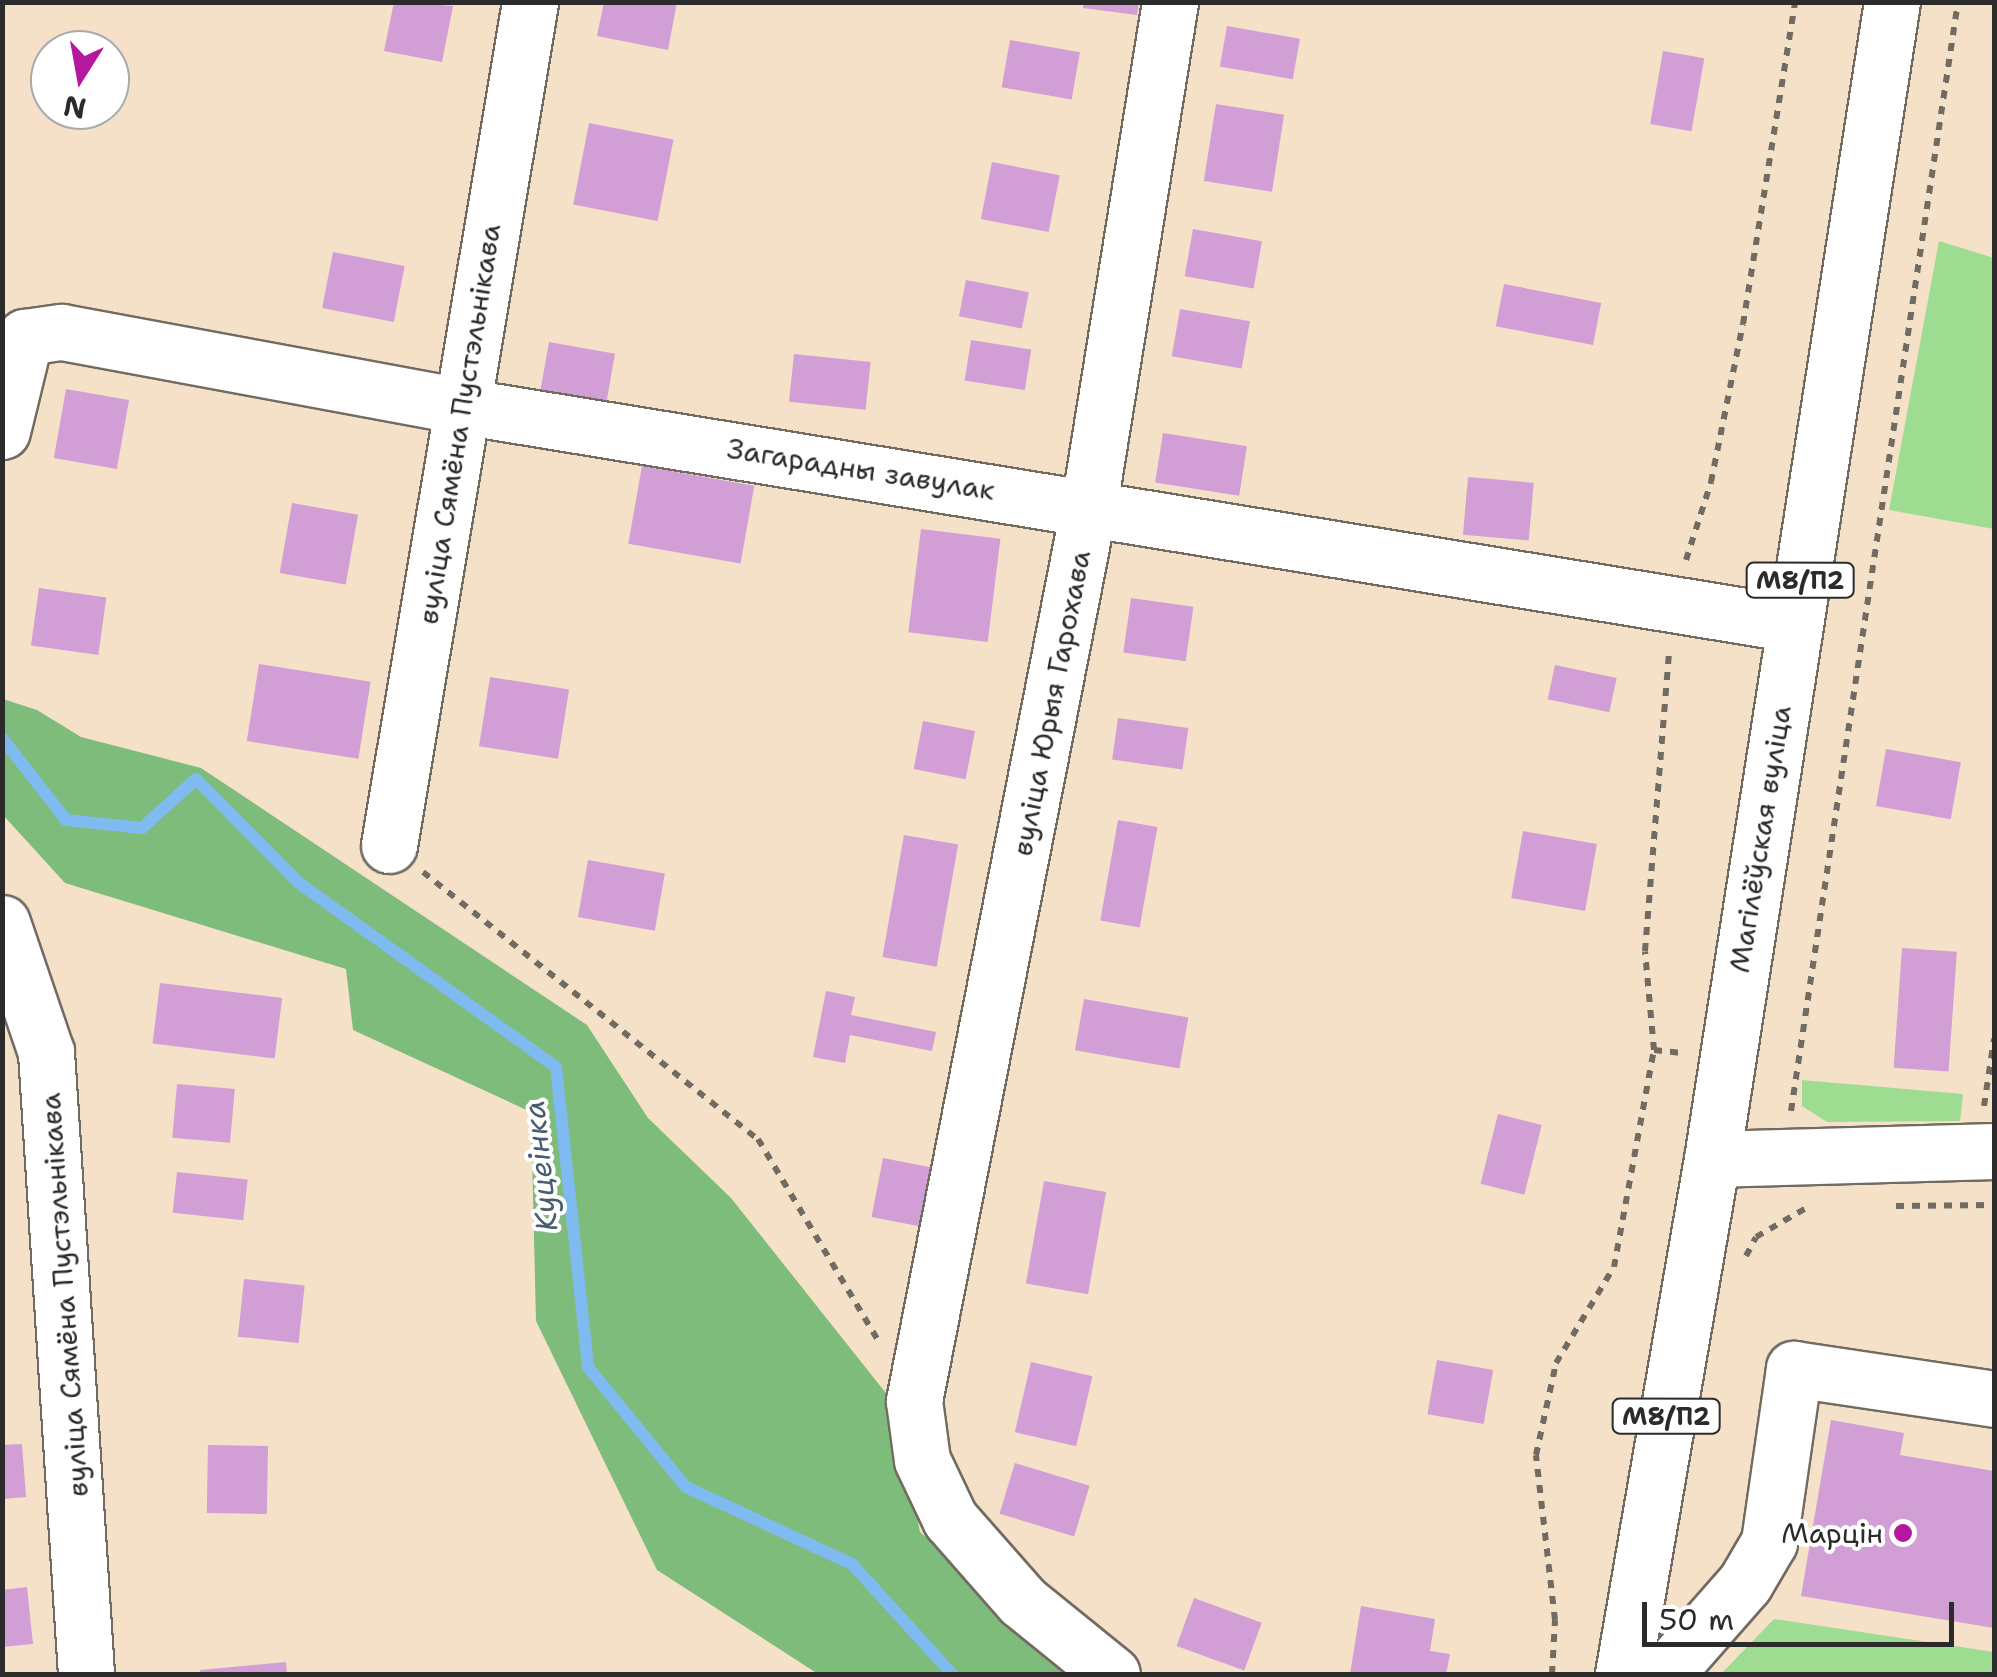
<!DOCTYPE html>
<html>
<head>
<meta charset="utf-8">
<style>
  body { margin:0 }
  #map { position:relative; width:1997px; height:1677px; overflow:hidden; background:#f5e1c8; font-family:"Shantell Sans",sans-serif }
  div>[style] { position:absolute }
  .green>* { inset:0; background:#9edc92 }
  .forest>* { inset:0; background:#7ebc7c }
  .stream>* { height:12px; margin:-6px; padding:0 6px; transform-origin:6px; border-radius:6px; background:#7fbbf1 }
  .building>* { inset:0; background:#d19ed6; transform-origin:0 0 }
  .path>* { height:6px; margin-top:-3px; transform-origin:0; background:repeating-linear-gradient(90deg,#726b62 0 8px,transparent 0 16px) }
  .roads { filter:drop-shadow(2px 0 #726b62) drop-shadow(-2px 0 #726b62) drop-shadow(0 2px #726b62) drop-shadow(0 -2px #726b62) }
  .minor>* { height:55px; margin:-27.5px; padding:0 27.5px; transform-origin:27.5px; border-radius:27.5px; background:#fff }
  .major>* { height:55px; margin:-27.5px; padding:0 27.5px; transform-origin:27.5px; border-radius:27.5px; background:#fff }
  .dots>* { width:28px; height:28px; translate:-50% -50%; box-sizing:border-box; border:5px solid #fff; border-radius:50% }
  span { translate:-50% -50%; white-space:nowrap; text-align:center; line-height:1.15; -webkit-text-stroke:8px #fff; paint-order:stroke }
  .shield-label span { padding:2px 8px; background:#fff; border:2px solid; border-radius:8px; -webkit-text-stroke-width:0 }
  .shield-label { font-size:25px; color:#2b2b2b; font-weight:700 }
  .street-label { font-size:28px; color:#2b2b2b }
  .poi-label { font-size:28px; color:#2b2b2b }
  .right { translate:-100% -50%; text-align:right }
  .water-label { font-size:30px; color:#485d70; font-style:italic }
  .frame { position:absolute; inset:0; border:5px solid #2b2b2b; pointer-events:none }
  .north { position:absolute; left:30px; top:30px; width:100px; height:100px; box-sizing:border-box; background:#fff; border:2px solid #aaa; border-radius:50%; rotate:191deg; font-size:28px; font-weight:700; line-height:40px; text-align:center; color:#2b2b2b }
  .north::after { content:''; display:block; margin:auto; width:35px; height:45px; background:#b5179e; clip-path:polygon(50% 0,100% 100%,50% 72%,0 100%) }
  .scale { position:absolute; left:1642px; top:1602px; width:312px; height:45px; box-sizing:border-box; border:5px solid #2b2b2b; border-top:0; padding-left:12px; font-size:30px; line-height:35px; white-space:nowrap; color:#2b2b2b; -webkit-text-stroke:8px #fff; paint-order:stroke }
</style>
</head>
<body>
<div id="map">
  <div class="green">
    <i style="clip-path:polygon(1939px 241px,1994px 258px,1994px 529px,1889px 510px)"></i>
    <i style="clip-path:polygon(1802px 1080px,1963px 1094px,1960px 1121px,1827px 1122px,1802px 1106px)"></i>
    <i style="clip-path:polygon(1774px 1619px,1994px 1652px,1994px 1674px,1721px 1674px)"></i>
  </div>
  <div class="forest">
    <i style="clip-path:polygon(3px 699px,37px 710px,81px 737px,201px 768px,587px 1025px,648px 1118px,731px 1198px,893px 1402px,920px 1532px,1075px 1674px,818px 1674px,657px 1570px,536px 1321px,531px 1112px,353px 1030px,346px 969px,65px 883px,3px 815px)"></i>
  </div>
  <div class="stream">
    <i style="left:2px;top:738px;width:104px;rotate:52deg"></i>
    <i style="left:66px;top:820px;width:76px;rotate:6deg"></i>
    <i style="left:142px;top:828px;width:73px;rotate:-42.2deg"></i>
    <i style="left:196px;top:779px;width:146px;rotate:45.3deg"></i>
    <i style="left:299px;top:883px;width:316px;rotate:35.6deg"></i>
    <i style="left:556px;top:1067px;width:302px;rotate:83.9deg"></i>
    <i style="left:588px;top:1367px;width:155px;rotate:50.8deg"></i>
    <i style="left:686px;top:1487px;width:183px;rotate:24.9deg"></i>
    <i style="left:852px;top:1564px;width:149px;rotate:47.7deg"></i>
  </div>
  <div class="building">
    <i style="clip-path:polygon(394px 2px,453px 6px,442px 62px,384px 51px)"></i>
    <i style="clip-path:polygon(604px 2px,677px 2px,668px 50px,597px 36px)"></i>
    <i style="clip-path:polygon(1084px 2px,1139px 2px,1137px 15px,1083px 8px)"></i>
    <i style="left:1227px;top:26px;width:74px;height:41px;rotate:10deg"></i>
    <i style="left:1010px;top:40px;width:71px;height:48px;rotate:10deg"></i>
    <i style="left:1663px;top:51px;width:42px;height:74px;rotate:10deg"></i>
    <i style="left:1216px;top:104px;width:69px;height:78px;rotate:9deg"></i>
    <i style="left:589px;top:123px;width:86px;height:83px;rotate:11deg"></i>
    <i style="left:992px;top:162px;width:69px;height:58px;rotate:11deg"></i>
    <i style="left:1193px;top:229px;width:70px;height:48px;rotate:10deg"></i>
    <i style="left:333px;top:252px;width:73px;height:57px;rotate:11deg"></i>
    <i style="left:966px;top:280px;width:64px;height:37px;rotate:11deg"></i>
    <i style="left:1504px;top:284px;width:99px;height:43px;rotate:11deg"></i>
    <i style="left:1180px;top:309px;width:71px;height:48px;rotate:10deg"></i>
    <i style="left:971px;top:340px;width:61px;height:41px;rotate:9deg"></i>
    <i style="left:549px;top:342px;width:67px;height:49px;rotate:10deg"></i>
    <i style="left:794px;top:354px;width:77px;height:48px;rotate:6deg"></i>
    <i style="left:66px;top:389px;width:64px;height:70px;rotate:10deg"></i>
    <i style="left:1163px;top:433px;width:85px;height:50px;rotate:9deg"></i>
    <i style="left:642px;top:466px;width:114px;height:79px;rotate:10deg"></i>
    <i style="left:1468px;top:477px;width:66px;height:58px;rotate:5deg"></i>
    <i style="left:292px;top:503px;width:67px;height:71px;rotate:10deg"></i>
    <i style="left:921px;top:529px;width:80px;height:104px;rotate:7deg"></i>
    <i style="left:39px;top:588px;width:68px;height:58px;rotate:8deg"></i>
    <i style="left:1131px;top:598px;width:63px;height:55px;rotate:8deg"></i>
    <i style="left:259px;top:664px;width:113px;height:78px;rotate:9deg"></i>
    <i style="left:1555px;top:665px;width:63px;height:35px;rotate:12deg"></i>
    <i style="left:490px;top:677px;width:80px;height:70px;rotate:9deg"></i>
    <i style="left:1118px;top:718px;width:71px;height:42px;rotate:8deg"></i>
    <i style="left:923px;top:721px;width:53px;height:49px;rotate:11deg"></i>
    <i style="left:1886px;top:749px;width:76px;height:58px;rotate:10deg"></i>
    <i style="left:1118px;top:820px;width:40px;height:102px;rotate:10deg"></i>
    <i style="left:1523px;top:831px;width:75px;height:68px;rotate:10deg"></i>
    <i style="left:904px;top:835px;width:55px;height:124px;rotate:10deg"></i>
    <i style="left:588px;top:860px;width:78px;height:58px;rotate:10deg"></i>
    <i style="left:1902px;top:948px;width:55px;height:120px;rotate:4deg"></i>
    <i style="left:160px;top:983px;width:123px;height:61px;rotate:7deg"></i>
    <i style="clip-path:polygon(826px 991px,855px 997px,851px 1015px,936px 1032px,932px 1051px,850px 1035px,845px 1063px,813px 1057px)"></i>
    <i style="left:1084px;top:999px;width:106px;height:52px;rotate:10deg"></i>
    <i style="left:177px;top:1084px;width:58px;height:54px;rotate:5deg"></i>
    <i style="left:1498px;top:1114px;width:45px;height:72px;rotate:14deg"></i>
    <i style="left:883px;top:1158px;width:63px;height:60px;rotate:11deg"></i>
    <i style="left:177px;top:1172px;width:71px;height:41px;rotate:6deg"></i>
    <i style="left:1044px;top:1181px;width:63px;height:104px;rotate:10deg"></i>
    <i style="left:244px;top:1279px;width:61px;height:58px;rotate:6deg"></i>
    <i style="left:1437px;top:1360px;width:57px;height:55px;rotate:10deg"></i>
    <i style="left:1031px;top:1362px;width:63px;height:72px;rotate:13deg"></i>
    <i style="clip-path:polygon(1831px 1420px,1904px 1433px,1900px 1455px,1994px 1471px,1994px 1628px,1801px 1596px)"></i>
    <i style="clip-path:polygon(22px 1444px,26px 1497px,2px 1499px,2px 1445px)"></i>
    <i style="left:208px;top:1445px;width:60px;height:68px;rotate:1deg"></i>
    <i style="left:1015px;top:1463px;width:78px;height:53px;rotate:17deg"></i>
    <i style="clip-path:polygon(27px 1587px,33px 1644px,2px 1647px,2px 1590px)"></i>
    <i style="left:1194px;top:1598px;width:72px;height:51px;rotate:20deg"></i>
    <i style="clip-path:polygon(1361px 1606px,1435px 1619px,1430px 1651px,1450px 1654px,1446px 1674px,1350px 1674px)"></i>
    <i style="clip-path:polygon(286px 1662px,287px 1674px,201px 1674px,200px 1670px)"></i>
  </div>
  <div class="path">
    <i style="left:1686px;top:560px;width:82px;rotate:-72.2deg"></i>
    <i style="left:1711px;top:482px;width:161px;rotate:-78.6deg"></i>
    <i style="left:1743px;top:324px;width:326px;rotate:-80.8deg"></i>
    <i style="left:423px;top:872px;width:428px;rotate:38.6deg"></i>
    <i style="left:758px;top:1139px;width:234px;rotate:59.2deg"></i>
    <i style="left:1654px;top:1050px;width:28px;rotate:6deg"></i>
    <i style="left:1984px;top:1106px;width:68px;rotate:-81.5deg"></i>
    <i style="left:1791px;top:1111px;width:1122px;rotate:-81.44deg"></i>
    <i style="left:1896px;top:1206px;width:98px;rotate:-0.6deg"></i>
    <i style="left:1746px;top:1256px;width:21px;rotate:-62deg"></i>
    <i style="left:1756px;top:1237px;width:60px;rotate:-30deg"></i>
    <i style="left:1552px;top:1674px;width:54px;rotate:-86.8deg"></i>
    <i style="left:1555px;top:1620px;width:166px;rotate:-96.6deg"></i>
    <i style="left:1536px;top:1455px;width:94px;rotate:-77.7deg"></i>
    <i style="left:1556px;top:1363px;width:112px;rotate:-58.9deg"></i>
    <i style="left:1614px;top:1267px;width:221px;rotate:-79.6deg"></i>
    <i style="left:1654px;top:1050px;width:99px;rotate:-95.2deg"></i>
    <i style="left:1645px;top:951px;width:302px;rotate:-85.4deg"></i>
  </div>
  <div class="roads">
    <div class="minor">
      <i style="left:2px;top:431px;width:97px;rotate:-76.3deg"></i>
      <i style="left:25px;top:337px;width:37px;rotate:-8deg"></i>
      <i style="left:62px;top:332px;width:406px;rotate:10.5deg"></i>
      <i style="left:461px;top:406px;width:1350px;rotate:9.29deg"></i>
      <i style="left:389px;top:845px;width:855px;rotate:-80.5deg"></i>
      <i style="left:2px;top:923px;width:136px;rotate:71.2deg"></i>
      <i style="left:46px;top:1052px;width:623px;rotate:86.32deg"></i>
      <i style="left:1112px;top:1674px;width:116px;rotate:-141deg"></i>
      <i style="left:1022px;top:1601px;width:109px;rotate:-131.3deg"></i>
      <i style="left:950px;top:1519px;width:65px;rotate:-115.4deg"></i>
      <i style="left:922px;top:1460px;width:60px;rotate:-97.7deg"></i>
      <i style="left:914px;top:1401px;width:913px;rotate:-78.95deg"></i>
      <i style="left:1089px;top:505px;width:509px;rotate:-80.85deg"></i>
      <i style="left:1665px;top:1674px;width:121px;rotate:-48.7deg"></i>
      <i style="left:1745px;top:1583px;width:48px;rotate:-59.7deg"></i>
      <i style="left:1769px;top:1542px;width:175px;rotate:-81.8deg"></i>
      <i style="left:1794px;top:1369px;width:202px;rotate:8.5deg"></i>
    </div>
    <div class="major">
      <i style="left:1712px;top:1159px;width:282px;rotate:-1.6deg"></i>
      <i style="left:1623px;top:1674px;width:523px;rotate:-80.2deg"></i>
      <i style="left:1712px;top:1159px;width:1171px;rotate:-81.16deg"></i>
    </div>
  </div>
  <div class="dots">
    <i style="left:1903px;top:1533px;background:#b5179e"></i>
  </div>
  <div class="shield-label">
    <span style="left:1800px;top:580px">М8/П2</span>
    <span style="left:1666px;top:1416px">М8/П2</span>
  </div>
  <div class="street-label">
    <span style="left:459px;top:424px;rotate:-81deg">вуліца Сямёна Пустэльнікава</span>
    <span style="left:861px;top:469px;rotate:9deg">Загарадны завулак</span>
    <span style="left:1051px;top:703px;rotate:-79deg">вуліца Юрыя Гарохава</span>
    <span style="left:1760px;top:839px;rotate:-81deg">Магілёўская вуліца</span>
    <span style="left:64px;top:1295px;rotate:-94deg">вуліца Сямёна Пустэльнікава</span>
  </div>
  <div class="poi-label">
    <span class="right" style="left:1883px;top:1533px">Марцін</span>
  </div>
  <div class="water-label">
    <span style="left:541px;top:1166px;rotate:-96deg">Куцеінка</span>
  </div>
  <div class="frame"></div>
  <div class="north">N</div>
  <div class="scale">50 m</div>
</div>
</body>
</html>
